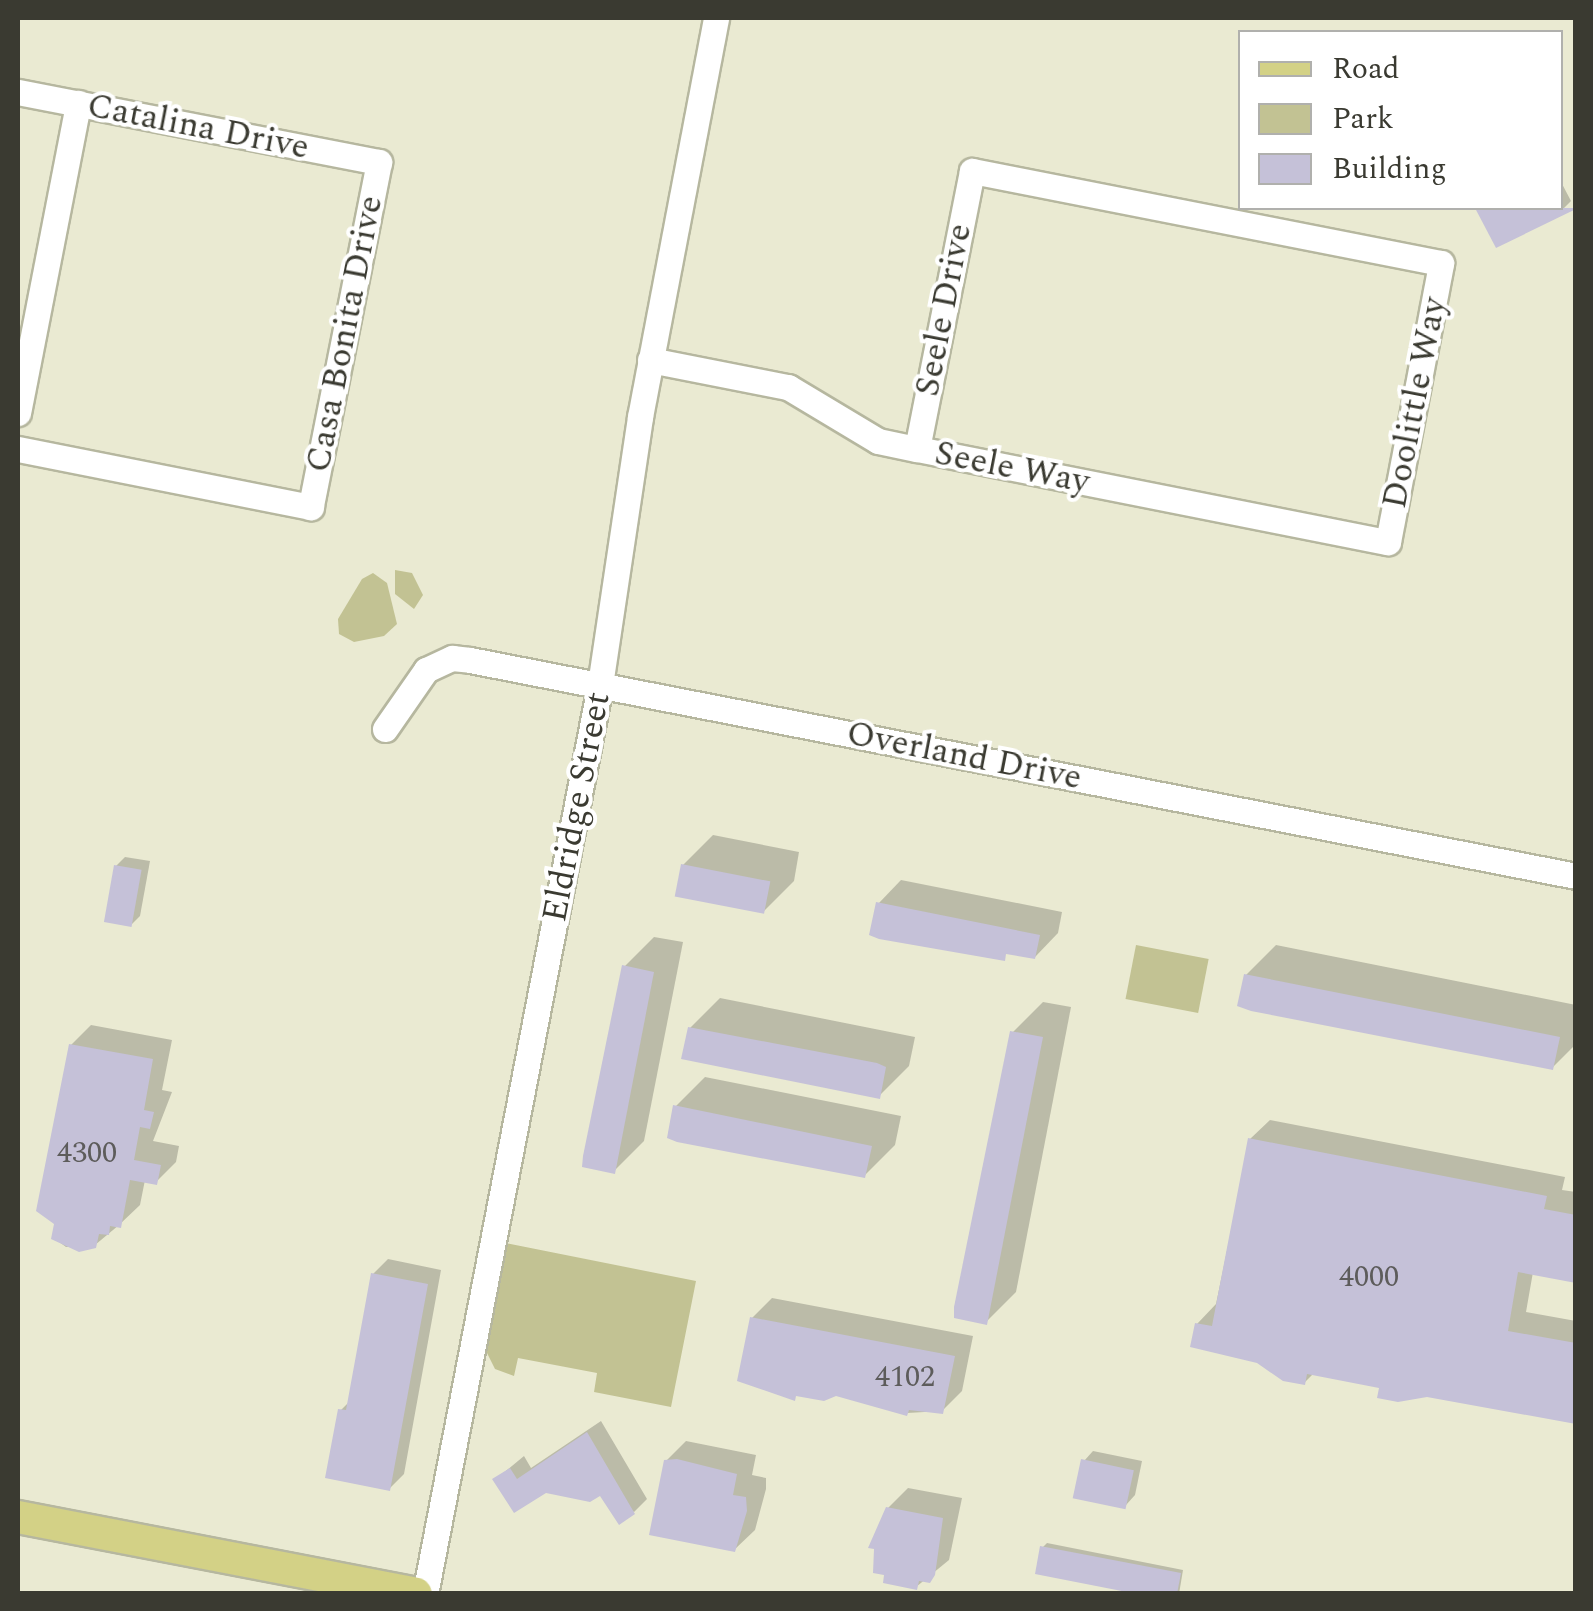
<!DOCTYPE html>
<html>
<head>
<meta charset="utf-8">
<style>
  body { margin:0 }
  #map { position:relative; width:1593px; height:1611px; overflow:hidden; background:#eaead2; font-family:Spectral,serif }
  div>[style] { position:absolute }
  .green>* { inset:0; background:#c2c293; transform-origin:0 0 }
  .shadow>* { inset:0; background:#0003 }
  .building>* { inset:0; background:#c5c1d8; transform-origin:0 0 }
  .roads { filter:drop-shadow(2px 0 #b6b79f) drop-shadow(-2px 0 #b6b79f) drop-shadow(0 2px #b6b79f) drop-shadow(0 -2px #b6b79f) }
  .minor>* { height:25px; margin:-12.5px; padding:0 12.5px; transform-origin:12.5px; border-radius:12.5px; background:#fff }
  .major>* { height:32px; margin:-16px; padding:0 16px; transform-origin:16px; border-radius:16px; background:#d3d186 }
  span { translate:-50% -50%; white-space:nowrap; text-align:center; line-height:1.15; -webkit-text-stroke:8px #fff; paint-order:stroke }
  .number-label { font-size:30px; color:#5d5c5b }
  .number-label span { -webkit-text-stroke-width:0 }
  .street-label { font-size:35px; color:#3a3a31 }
  .frame { position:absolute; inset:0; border:20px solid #3a3a31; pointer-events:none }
  .legend { position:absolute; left:1238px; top:30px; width:325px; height:180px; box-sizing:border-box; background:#fff; border:2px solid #b0b0ad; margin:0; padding:12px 18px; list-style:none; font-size:30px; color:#3a3a31 }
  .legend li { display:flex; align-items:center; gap:20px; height:50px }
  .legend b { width:50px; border:2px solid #b0b0ad }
</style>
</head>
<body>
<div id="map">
  <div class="green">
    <i style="clip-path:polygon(395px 570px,412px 573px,423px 595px,414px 609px,395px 594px)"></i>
    <i style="clip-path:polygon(373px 573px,387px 583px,397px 624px,384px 636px,354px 642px,339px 634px,338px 619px,362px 579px)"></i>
    <i style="left:1136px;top:945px;width:74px;height:55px;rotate:11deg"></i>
    <i style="clip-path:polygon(505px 1243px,696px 1281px,671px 1407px,594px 1392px,597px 1373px,518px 1358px,514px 1376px,495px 1369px,485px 1349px)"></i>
  </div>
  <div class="shadow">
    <i style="clip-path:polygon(1560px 180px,1571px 201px,1556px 216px,1497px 245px,1478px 208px,1560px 208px)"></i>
    <i style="clip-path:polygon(713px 835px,799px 852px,794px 881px,764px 911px,683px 865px)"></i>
    <i style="clip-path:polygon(125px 857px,150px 861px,140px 916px,131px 925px,116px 866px)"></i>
    <i style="clip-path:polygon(901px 880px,1062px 912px,1058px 933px,1035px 957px,878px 904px)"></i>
    <i style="clip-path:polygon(654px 937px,683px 942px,644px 1141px,614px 1171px,624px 967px)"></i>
    <i style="clip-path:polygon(1276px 945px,1576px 1005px,1576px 1044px,1553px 1067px,1246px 975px)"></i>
    <i style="clip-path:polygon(720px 998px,915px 1037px,909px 1066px,879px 1096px,690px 1028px)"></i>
    <i style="clip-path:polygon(1043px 1002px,1071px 1007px,1016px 1292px,986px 1322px,1013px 1032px)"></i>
    <i style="clip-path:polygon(91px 1025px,172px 1040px,162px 1090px,172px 1092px,153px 1141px,179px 1146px,176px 1162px,156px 1182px,145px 1180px,140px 1205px,119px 1225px,95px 1245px,66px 1247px,54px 1238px,71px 1045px)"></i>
    <i style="clip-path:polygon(705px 1077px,901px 1116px,895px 1145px,865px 1175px,675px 1107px)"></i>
    <i style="clip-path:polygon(1270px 1120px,1565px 1177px,1562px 1190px,1576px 1192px,1576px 1280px,1533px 1272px,1526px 1312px,1576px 1321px,1576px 1434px,1574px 1422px,1314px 1373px,1305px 1382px,1197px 1324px,1216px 1304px,1250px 1139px)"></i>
    <i style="clip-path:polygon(388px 1259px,441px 1270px,404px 1474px,389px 1489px,341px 1410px,350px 1401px,373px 1274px)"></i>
    <i style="clip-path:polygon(772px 1298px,973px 1336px,962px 1391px,942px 1411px,907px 1413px,836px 1393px,778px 1395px,752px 1318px)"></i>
    <i style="clip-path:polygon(601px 1421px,647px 1499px,634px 1512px,601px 1493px,496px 1479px,524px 1456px,531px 1468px)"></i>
    <i style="clip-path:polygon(686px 1441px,756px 1455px,752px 1475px,766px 1478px,766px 1489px,755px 1530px,734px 1550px,666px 1461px)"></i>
    <i style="clip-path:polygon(1093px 1451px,1142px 1461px,1135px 1495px,1126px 1505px,1084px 1461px)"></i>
    <i style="clip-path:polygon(908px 1488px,962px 1498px,949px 1560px,916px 1587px,888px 1508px)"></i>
    <i style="clip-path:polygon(1047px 1543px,1183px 1570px,1179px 1594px,1150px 1594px,1043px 1547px)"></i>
  </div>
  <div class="building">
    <i style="clip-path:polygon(1475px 208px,1576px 208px,1576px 209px,1496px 248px)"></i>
    <i style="left:681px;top:864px;width:91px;height:33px;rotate:11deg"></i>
    <i style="left:114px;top:865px;width:28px;height:58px;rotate:10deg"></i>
    <i style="clip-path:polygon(876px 902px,1040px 935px,1035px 959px,1006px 954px,1005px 961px,879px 939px,869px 935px)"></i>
    <i style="clip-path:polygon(622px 965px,654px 972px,615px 1174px,582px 1167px,583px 1156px)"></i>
    <i style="clip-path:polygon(1244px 974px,1560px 1037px,1553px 1070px,1251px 1011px,1237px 1006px)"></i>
    <i style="clip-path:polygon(688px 1027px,877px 1063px,886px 1067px,880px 1099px,681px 1059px)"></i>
    <i style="clip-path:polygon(1010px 1031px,1043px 1037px,987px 1325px,954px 1318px,954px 1307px)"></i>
    <i style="clip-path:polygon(69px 1044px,153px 1059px,144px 1110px,154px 1112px,150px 1129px,140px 1127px,134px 1160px,161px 1165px,157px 1185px,130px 1180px,121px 1228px,110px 1226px,109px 1235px,99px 1234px,96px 1248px,79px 1252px,51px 1239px,54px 1224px,36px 1211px)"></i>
    <i style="clip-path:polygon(673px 1105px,872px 1146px,865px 1178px,677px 1142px,667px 1138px)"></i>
    <i style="clip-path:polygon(1248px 1138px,1547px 1196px,1544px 1209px,1576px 1215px,1576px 1283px,1518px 1272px,1508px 1331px,1576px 1343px,1576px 1424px,1427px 1397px,1398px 1402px,1377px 1398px,1379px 1388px,1307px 1374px,1305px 1385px,1283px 1381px,1257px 1363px,1190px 1347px,1195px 1323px,1212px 1326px)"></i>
    <i style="clip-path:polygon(371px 1273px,428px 1284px,390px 1491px,325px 1478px,338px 1409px,346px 1410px)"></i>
    <i style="clip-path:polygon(750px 1317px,955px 1356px,943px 1414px,909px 1410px,907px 1416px,836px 1396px,824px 1401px,796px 1396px,795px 1401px,737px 1381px)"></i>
    <i style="clip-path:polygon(587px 1432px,635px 1514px,619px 1525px,600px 1496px,590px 1502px,546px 1493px,514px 1513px,492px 1479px,510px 1468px,517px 1479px)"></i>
    <i style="clip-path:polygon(677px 1459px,737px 1474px,733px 1495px,746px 1497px,747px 1511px,735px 1552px,649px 1535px,664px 1460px)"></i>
    <i style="left:1081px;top:1459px;width:54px;height:40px;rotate:12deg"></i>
    <i style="clip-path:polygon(886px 1507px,943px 1518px,935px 1575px,930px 1583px,919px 1581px,917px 1590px,883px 1583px,884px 1575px,873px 1573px,874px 1549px,868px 1548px)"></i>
    <i style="clip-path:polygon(1040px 1546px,1181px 1573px,1177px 1594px,1137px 1594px,1035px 1574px)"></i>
  </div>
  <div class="roads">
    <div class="minor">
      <i style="left:18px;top:92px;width:368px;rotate:11deg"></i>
      <i style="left:379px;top:162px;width:352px;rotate:101.2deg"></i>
      <i style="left:311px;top:507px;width:299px;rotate:-168.8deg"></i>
      <i style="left:650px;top:360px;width:141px;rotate:11.1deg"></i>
      <i style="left:788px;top:387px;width:105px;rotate:31deg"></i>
      <i style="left:878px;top:441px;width:40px;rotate:12deg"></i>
      <i style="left:917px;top:449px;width:480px;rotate:11.2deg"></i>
      <i style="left:1388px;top:542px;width:284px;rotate:-79.2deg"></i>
      <i style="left:1441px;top:263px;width:478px;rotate:-168.9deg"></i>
      <i style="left:972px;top:171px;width:283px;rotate:101.2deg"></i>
      <i style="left:18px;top:413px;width:316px;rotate:-79deg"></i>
      <i style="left:385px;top:729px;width:72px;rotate:-55.2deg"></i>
      <i style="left:426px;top:670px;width:29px;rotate:-25deg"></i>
      <i style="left:452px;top:658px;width:18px;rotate:6deg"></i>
      <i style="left:470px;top:660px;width:1127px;rotate:11.05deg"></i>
      <i style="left:425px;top:1594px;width:926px;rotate:-79.1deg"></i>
      <i style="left:600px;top:685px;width:271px;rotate:-81.5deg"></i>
      <i style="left:640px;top:417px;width:406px;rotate:-79.2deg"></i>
    </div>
    <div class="major">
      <i style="left:18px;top:1517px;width:405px;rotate:10.9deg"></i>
    </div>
  </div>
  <div class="number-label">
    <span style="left:87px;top:1153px">4300</span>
    <span style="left:1369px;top:1277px">4000</span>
    <span style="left:905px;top:1377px">4102</span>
  </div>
  <div class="street-label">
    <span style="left:198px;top:127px;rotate:11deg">Catalina Drive</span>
    <span style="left:944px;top:310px;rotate:-79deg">Seele Drive</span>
    <span style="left:345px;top:334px;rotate:-79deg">Casa Bonita Drive</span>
    <span style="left:1415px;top:403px;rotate:-79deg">Doolittle Way</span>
    <span style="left:1012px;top:468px;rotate:11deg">Seele Way</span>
    <span style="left:964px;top:756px;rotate:11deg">Overland Drive</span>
    <span style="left:577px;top:807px;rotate:-79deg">Eldridge Street</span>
  </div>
  <div class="frame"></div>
  <ul class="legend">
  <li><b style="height:12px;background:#d3d186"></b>Road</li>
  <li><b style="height:28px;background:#c2c293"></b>Park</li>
  <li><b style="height:28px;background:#c5c1d8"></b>Building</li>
  </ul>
</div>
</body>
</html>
